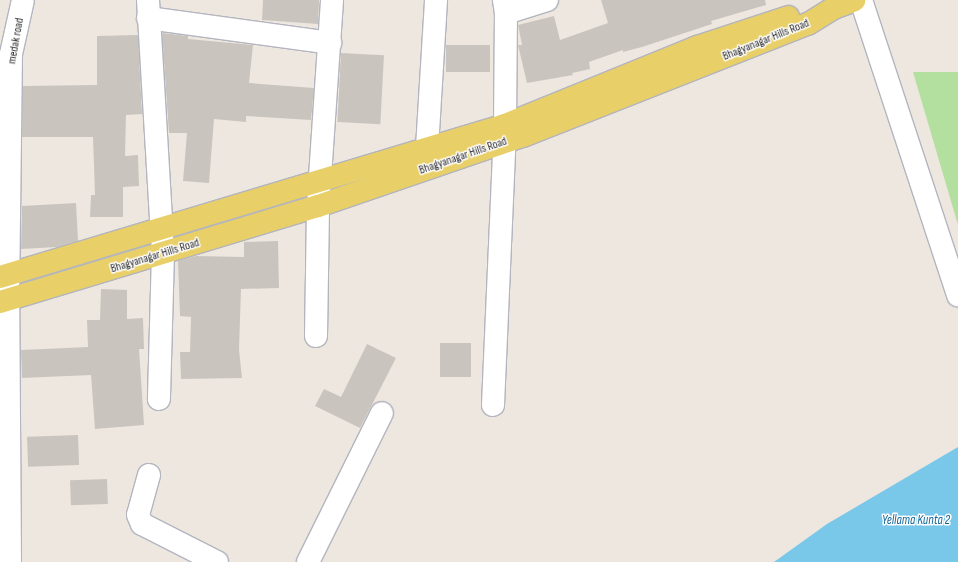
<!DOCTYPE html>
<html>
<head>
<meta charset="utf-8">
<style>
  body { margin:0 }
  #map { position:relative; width:958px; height:562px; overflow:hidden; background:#ede7df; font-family:"Sofia Sans Condensed",sans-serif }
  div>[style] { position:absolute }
  .green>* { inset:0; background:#b3e09f }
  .water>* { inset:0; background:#79c7e9 }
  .building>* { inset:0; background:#c9c5be; transform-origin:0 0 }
  .roads { filter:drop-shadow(1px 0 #b3b5bf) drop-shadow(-1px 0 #b3b5bf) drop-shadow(0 1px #b3b5bf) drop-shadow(0 -1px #b3b5bf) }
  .minor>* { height:22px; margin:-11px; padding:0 11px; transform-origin:11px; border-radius:11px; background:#fff }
  .major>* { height:22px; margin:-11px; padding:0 11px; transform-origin:11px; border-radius:11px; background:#e9cf68 }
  span { translate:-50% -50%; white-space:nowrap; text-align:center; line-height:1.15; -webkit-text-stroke:3px #fff; paint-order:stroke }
  .street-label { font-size:12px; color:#2c2c2c }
  .water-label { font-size:13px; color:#156697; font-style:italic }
</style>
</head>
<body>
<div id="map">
  <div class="green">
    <i style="clip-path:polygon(913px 72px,958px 72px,958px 225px)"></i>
  </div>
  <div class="water">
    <i style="clip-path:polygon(958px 447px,958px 562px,774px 562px,827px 524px)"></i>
  </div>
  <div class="building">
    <i style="clip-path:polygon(263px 0,319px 0,318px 24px,262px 20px)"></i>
    <i style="clip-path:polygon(601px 0,765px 0,766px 5px,711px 21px,712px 24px,642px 47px,623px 52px,623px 50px,589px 62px,590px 69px,572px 73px,573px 75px,527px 83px,518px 45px,522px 45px,518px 25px,554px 16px,560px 40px,608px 23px)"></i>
    <i style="clip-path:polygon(162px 33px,188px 36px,188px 39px,253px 45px,249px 83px,314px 88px,311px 120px,246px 116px,246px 122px,214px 119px,209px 183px,183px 181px,187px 133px,169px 133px)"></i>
    <i style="clip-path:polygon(138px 35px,142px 114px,126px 115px,125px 156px,138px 155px,139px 186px,123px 187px,123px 217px,90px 217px,91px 195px,95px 195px,93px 137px,22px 137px,23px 86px,97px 85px,97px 36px)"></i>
    <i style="left:490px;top:45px;width:27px;height:44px;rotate:90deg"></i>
    <i style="left:341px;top:53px;width:43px;height:69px;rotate:3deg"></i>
    <i style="clip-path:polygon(76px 203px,78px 241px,57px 247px,21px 249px,22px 206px)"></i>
    <i style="clip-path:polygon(278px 241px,279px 288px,241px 289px,239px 350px,242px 378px,181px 379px,180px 352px,190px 352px,191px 317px,180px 316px,178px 261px,196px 256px,244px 257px,244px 242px)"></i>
    <i style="clip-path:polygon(101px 289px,127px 290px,127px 319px,143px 318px,144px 349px,139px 349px,144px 425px,95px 429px,91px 375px,22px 378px,21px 350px,88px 347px,87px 320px,100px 320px)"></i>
    <i style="left:440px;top:343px;width:31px;height:34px"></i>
    <i style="clip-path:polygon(367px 344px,396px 358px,360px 428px,315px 406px,324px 389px,341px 397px)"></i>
    <i style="left:78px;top:435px;width:30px;height:51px;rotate:88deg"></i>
    <i style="left:107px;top:479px;width:25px;height:37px;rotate:88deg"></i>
  </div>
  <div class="roads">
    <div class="minor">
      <i style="left:148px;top:0;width:253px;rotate:86.6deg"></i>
      <i style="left:163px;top:253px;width:146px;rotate:91.6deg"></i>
      <i style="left:861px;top:0;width:311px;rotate:71.8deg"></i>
      <i style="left:506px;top:13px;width:43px;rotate:-17.6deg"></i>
      <i style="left:148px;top:18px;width:184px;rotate:7.8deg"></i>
      <i style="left:427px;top:148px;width:148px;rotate:-86.5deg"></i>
      <i style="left:316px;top:336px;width:130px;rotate:-89.1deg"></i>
      <i style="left:318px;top:206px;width:206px;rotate:-86.1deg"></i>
      <i style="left:493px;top:405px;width:280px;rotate:-87.5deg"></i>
      <i style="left:505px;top:125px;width:112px;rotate:-89.5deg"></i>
      <i style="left:506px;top:13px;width:13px;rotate:-99deg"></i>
      <i style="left:149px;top:475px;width:41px;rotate:105.4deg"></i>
      <i style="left:138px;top:515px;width:10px;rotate:66deg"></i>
      <i style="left:142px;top:524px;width:84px;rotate:26.9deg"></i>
      <i style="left:10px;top:562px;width:263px;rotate:-90.4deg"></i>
      <i style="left:8px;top:299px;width:245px;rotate:-89.3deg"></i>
      <i style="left:11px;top:54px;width:55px;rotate:-77.5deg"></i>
      <i style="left:308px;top:562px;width:166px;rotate:-63.6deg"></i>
    </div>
    <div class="major">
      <i style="left:0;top:277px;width:527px;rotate:-16.75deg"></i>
      <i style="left:505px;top:125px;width:207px;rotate:-22.1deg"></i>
      <i style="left:697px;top:47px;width:96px;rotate:-18.2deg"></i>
      <i style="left:0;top:302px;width:332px;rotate:-16.8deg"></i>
      <i style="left:318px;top:206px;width:217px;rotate:-18.9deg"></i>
      <i style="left:523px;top:136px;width:306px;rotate:-21.5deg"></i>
      <i style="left:808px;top:24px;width:31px;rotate:-32deg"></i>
      <i style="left:834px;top:8px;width:22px;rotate:-21deg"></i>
    </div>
  </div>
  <div class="street-label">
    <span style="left:766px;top:40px;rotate:-22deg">Bhagyanagar Hills Road</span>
    <span style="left:16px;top:41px;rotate:-80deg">medak road</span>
    <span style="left:463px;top:156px;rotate:-19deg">Bhagyanagar Hills Road</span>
    <span style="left:155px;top:256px;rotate:-17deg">Bhagyanagar Hills Road</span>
  </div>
  <div class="water-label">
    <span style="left:916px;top:520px">Yellama Kunta 2</span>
  </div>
</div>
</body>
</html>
